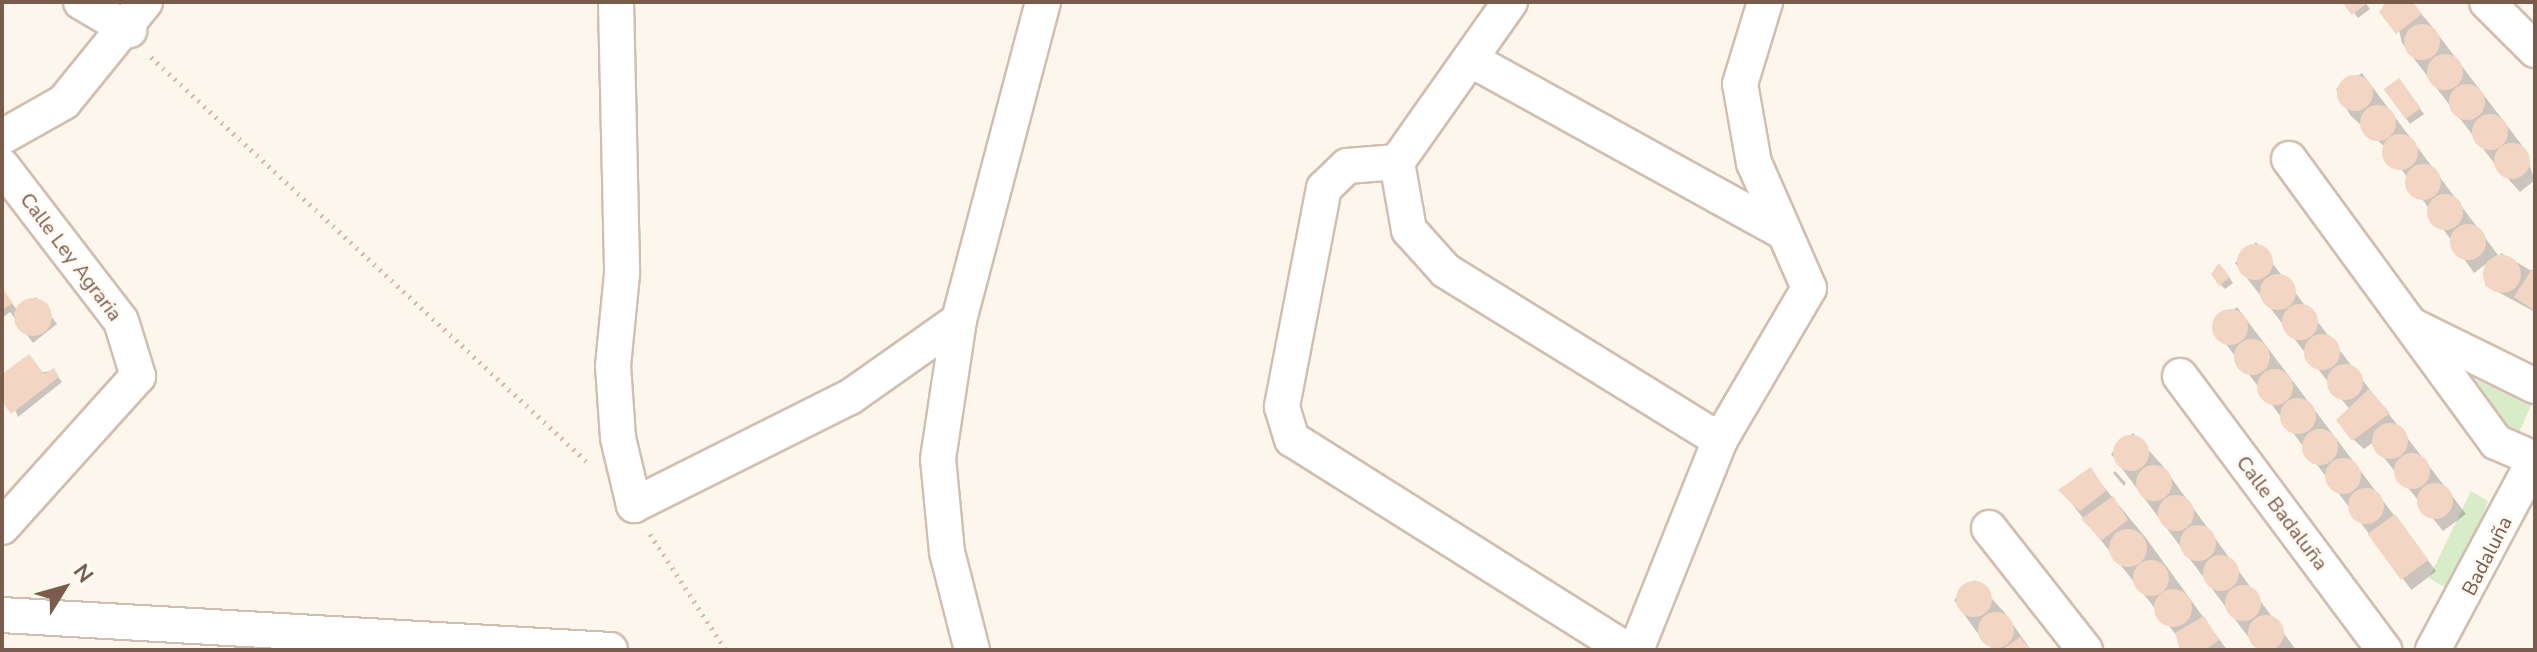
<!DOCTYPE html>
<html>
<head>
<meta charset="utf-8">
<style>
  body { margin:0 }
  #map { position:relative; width:2537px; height:652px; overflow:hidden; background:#fdf6ec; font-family:"Nunito Sans",sans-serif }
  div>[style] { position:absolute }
  .green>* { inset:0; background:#d8ecc9 }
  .shadow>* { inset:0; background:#0003; transform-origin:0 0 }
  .building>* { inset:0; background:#f3d5c3; transform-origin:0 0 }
  .round { border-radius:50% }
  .path>* { height:5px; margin-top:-2.5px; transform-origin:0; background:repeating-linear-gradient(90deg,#d9b8a5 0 2px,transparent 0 8px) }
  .roads { filter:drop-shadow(2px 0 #d1beb0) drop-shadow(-2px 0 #d1beb0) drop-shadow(0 2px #d1beb0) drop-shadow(0 -2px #d1beb0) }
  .street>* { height:34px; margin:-17px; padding:0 17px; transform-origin:17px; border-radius:17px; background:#fff }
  span { translate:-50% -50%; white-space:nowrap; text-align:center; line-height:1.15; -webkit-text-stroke:6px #fffaf3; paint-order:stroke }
  .street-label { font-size:20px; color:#7a5c4d }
  .frame { position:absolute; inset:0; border:4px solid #7a5c4d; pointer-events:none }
  .north { position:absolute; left:24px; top:548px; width:80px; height:80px; -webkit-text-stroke:6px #fffaf3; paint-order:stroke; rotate:53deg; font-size:22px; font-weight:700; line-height:32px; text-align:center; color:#7a5c4d }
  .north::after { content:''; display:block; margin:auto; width:28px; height:36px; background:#7a5c4d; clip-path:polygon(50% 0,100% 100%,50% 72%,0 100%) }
</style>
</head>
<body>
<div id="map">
  <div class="green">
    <i style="clip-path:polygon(2469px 377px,2532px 403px,2517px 437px)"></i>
    <i style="clip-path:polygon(2471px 491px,2488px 501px,2456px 594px,2429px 578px)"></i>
  </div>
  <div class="shadow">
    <i style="clip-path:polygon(2346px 2px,2365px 2px,2370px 9px,2358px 18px)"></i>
    <i style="clip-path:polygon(2392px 2px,2411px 2px,2430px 24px,2521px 144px,2535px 180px,2520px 192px,2494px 163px,2402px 43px)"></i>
    <i style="clip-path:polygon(2362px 73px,2498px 255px,2474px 273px,2388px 150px,2350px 115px,2336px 89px)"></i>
    <i style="clip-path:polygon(2403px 86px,2424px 114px,2410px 124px,2387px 90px)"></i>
    <i style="clip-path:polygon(2256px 242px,2466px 514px,2443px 531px,2372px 443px,2364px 449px,2354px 440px,2350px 410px,2235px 263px)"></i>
    <i style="clip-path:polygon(2501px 253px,2535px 273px,2535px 312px,2485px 285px)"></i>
    <i style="clip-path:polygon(2224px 270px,2233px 283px,2225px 289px,2221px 285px)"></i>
    <i style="clip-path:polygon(2px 289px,17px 310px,36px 297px,57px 324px,33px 343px,10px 312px,2px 318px)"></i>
    <i style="left:2237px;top:307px;width:331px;height:31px;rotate:53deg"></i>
    <i style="clip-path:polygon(54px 371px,62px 382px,18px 417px,2px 376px)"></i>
    <i style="clip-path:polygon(2133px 433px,2162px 465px,2296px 650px,2260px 650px,2246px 634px,2111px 454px)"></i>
    <i style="clip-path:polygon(2090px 470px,2146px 538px,2227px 650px,2188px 650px,2061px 490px)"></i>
    <i style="clip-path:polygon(2115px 471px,2126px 483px,2124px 486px,2113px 473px)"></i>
    <i style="clip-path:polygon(1975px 580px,2004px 612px,2031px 650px,1993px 650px,1976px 631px,1954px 600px)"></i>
  </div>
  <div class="building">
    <i style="clip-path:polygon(2342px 2px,2368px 2px,2352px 15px)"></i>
    <i style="clip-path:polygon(2386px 2px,2413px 2px,2422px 14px,2396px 34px,2379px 12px)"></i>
    <i class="round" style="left:2404px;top:24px;width:36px;height:36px"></i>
    <i class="round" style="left:2427px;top:54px;width:36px;height:36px"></i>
    <i class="round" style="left:2337px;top:75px;width:36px;height:36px"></i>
    <i style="left:2399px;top:78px;width:37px;height:19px;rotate:54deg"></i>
    <i class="round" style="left:2449px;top:84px;width:36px;height:36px"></i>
    <i class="round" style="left:2360px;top:105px;width:36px;height:36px"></i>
    <i class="round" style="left:2472px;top:114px;width:36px;height:36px"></i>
    <i class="round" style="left:2382px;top:134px;width:36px;height:36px"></i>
    <i class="round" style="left:2494px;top:143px;width:36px;height:36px"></i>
    <i class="round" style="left:2405px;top:164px;width:36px;height:36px"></i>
    <i class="round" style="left:2427px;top:194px;width:36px;height:36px"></i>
    <i class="round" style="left:2450px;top:224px;width:36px;height:36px"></i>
    <i class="round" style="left:2237px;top:244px;width:36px;height:36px"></i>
    <i class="round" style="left:2483px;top:255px;width:38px;height:38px"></i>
    <i style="clip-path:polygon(2219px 263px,2230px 277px,2219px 286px,2211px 274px)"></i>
    <i style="clip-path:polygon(2532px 269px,2535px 271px,2535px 311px,2514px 297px)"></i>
    <i class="round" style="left:2260px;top:274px;width:36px;height:36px"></i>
    <i style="clip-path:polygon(2px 288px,13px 303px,2px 310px)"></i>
    <i class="round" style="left:14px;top:298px;width:38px;height:38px"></i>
    <i class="round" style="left:2282px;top:304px;width:36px;height:36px"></i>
    <i class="round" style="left:2212px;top:309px;width:36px;height:36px"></i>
    <i class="round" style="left:2304px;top:334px;width:36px;height:36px"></i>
    <i class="round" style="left:2234px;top:339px;width:36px;height:36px"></i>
    <i style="clip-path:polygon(29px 354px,44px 374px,54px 368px,59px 377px,11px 414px,2px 401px,2px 374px)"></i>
    <i class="round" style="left:2327px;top:364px;width:36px;height:36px"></i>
    <i class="round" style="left:2257px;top:369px;width:36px;height:36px"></i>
    <i style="clip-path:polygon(2369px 389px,2390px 413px,2352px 441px,2336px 420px)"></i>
    <i class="round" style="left:2280px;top:398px;width:36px;height:36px"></i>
    <i class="round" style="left:2372px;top:423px;width:36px;height:36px"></i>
    <i class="round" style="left:2302px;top:429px;width:36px;height:36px"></i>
    <i class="round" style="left:2113px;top:435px;width:36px;height:36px"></i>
    <i class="round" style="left:2394px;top:453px;width:36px;height:36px"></i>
    <i class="round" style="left:2325px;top:458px;width:36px;height:36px"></i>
    <i class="round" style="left:2136px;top:465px;width:36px;height:36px"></i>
    <i style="clip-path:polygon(2091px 467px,2106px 491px,2080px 511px,2058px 490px)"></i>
    <i class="round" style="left:2417px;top:483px;width:36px;height:36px"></i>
    <i class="round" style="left:2348px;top:488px;width:36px;height:36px"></i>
    <i class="round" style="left:2158px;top:495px;width:36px;height:36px"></i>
    <i style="clip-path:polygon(2113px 496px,2128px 520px,2102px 540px,2081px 519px)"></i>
    <i style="left:2395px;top:514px;width:57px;height:34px;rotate:54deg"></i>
    <i class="round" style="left:2180px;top:525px;width:36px;height:36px"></i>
    <i class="round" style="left:2109px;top:529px;width:38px;height:38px"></i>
    <i class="round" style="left:2203px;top:555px;width:36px;height:36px"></i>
    <i class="round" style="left:2133px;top:560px;width:36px;height:36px"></i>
    <i class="round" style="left:1956px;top:581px;width:36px;height:36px"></i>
    <i class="round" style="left:2225px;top:585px;width:36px;height:36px"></i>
    <i class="round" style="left:2154px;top:589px;width:38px;height:38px"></i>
    <i class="round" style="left:1978px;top:612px;width:36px;height:36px"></i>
    <i class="round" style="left:2248px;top:615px;width:36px;height:36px"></i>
    <i style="clip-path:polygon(2204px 616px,2219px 640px,2205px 650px,2180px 650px,2175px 633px)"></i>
    <i style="clip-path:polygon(2020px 637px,2031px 650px,2006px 650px,2004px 648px)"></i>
  </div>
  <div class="path">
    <i style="left:151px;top:57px;width:594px;rotate:42.88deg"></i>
    <i style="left:650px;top:534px;width:139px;rotate:56.8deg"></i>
  </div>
  <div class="roads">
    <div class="street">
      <i style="left:81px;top:2px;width:56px;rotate:30.3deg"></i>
      <i style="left:616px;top:2px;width:272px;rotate:88.7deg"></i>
      <i style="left:622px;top:274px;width:92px;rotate:95.6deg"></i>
      <i style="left:613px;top:366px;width:72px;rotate:86deg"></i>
      <i style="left:618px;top:438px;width:69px;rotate:76.6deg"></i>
      <i style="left:634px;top:505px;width:241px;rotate:-26.6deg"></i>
      <i style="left:850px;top:397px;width:133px;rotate:-35.2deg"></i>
      <i style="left:1510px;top:2px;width:196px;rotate:125.2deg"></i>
      <i style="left:1397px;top:162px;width:69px;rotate:80deg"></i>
      <i style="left:1409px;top:230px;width:55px;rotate:47.9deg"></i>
      <i style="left:1446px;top:271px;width:322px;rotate:31.7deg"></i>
      <i style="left:2487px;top:2px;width:68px;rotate:45deg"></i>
      <i style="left:1470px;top:59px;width:355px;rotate:28.9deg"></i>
      <i style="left:2px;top:137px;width:71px;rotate:-29.4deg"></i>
      <i style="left:64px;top:102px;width:129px;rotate:-51deg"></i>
      <i style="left:2289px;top:159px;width:351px;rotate:53.8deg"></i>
      <i style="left:2496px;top:442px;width:43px;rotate:23.6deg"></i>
      <i style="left:1397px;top:162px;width:50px;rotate:175.4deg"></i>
      <i style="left:1347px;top:166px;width:32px;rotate:136deg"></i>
      <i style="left:1324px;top:188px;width:223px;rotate:100.9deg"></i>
      <i style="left:1282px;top:407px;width:34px;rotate:73deg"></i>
      <i style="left:1292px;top:439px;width:396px;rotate:32.2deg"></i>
      <i style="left:2px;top:166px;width:195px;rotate:52.5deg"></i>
      <i style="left:121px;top:321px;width:58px;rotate:72.8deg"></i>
      <i style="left:138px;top:376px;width:203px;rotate:132deg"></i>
      <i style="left:2413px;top:326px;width:136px;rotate:26.2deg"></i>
      <i style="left:2180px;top:376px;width:342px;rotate:53.3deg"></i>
      <i style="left:1989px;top:528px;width:155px;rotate:51.8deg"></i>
      <i style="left:2px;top:615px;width:609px;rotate:3.29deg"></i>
      <i style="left:972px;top:650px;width:101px;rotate:-104.3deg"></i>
      <i style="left:947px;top:552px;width:93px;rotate:-95.5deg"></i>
      <i style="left:938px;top:459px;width:141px;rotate:-81.4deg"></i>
      <i style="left:959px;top:320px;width:329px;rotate:-75.2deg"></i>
      <i style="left:1636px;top:650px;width:226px;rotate:-68.2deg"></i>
      <i style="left:1720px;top:440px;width:176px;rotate:-59.6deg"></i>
      <i style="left:1809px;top:288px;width:137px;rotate:-113.7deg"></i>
      <i style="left:1754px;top:163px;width:80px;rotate:-100deg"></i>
      <i style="left:1740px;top:84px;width:86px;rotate:-73deg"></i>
      <i style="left:2433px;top:650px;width:217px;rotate:-61.9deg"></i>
    </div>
  </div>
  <div class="street-label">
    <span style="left:71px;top:257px;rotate:53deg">Calle Ley Agraria</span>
    <span style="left:2282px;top:513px;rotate:53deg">Calle Badaluña</span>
    <span style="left:2487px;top:556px;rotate:-63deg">Badaluña</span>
  </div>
  <div class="frame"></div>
  <div class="north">N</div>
</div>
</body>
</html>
